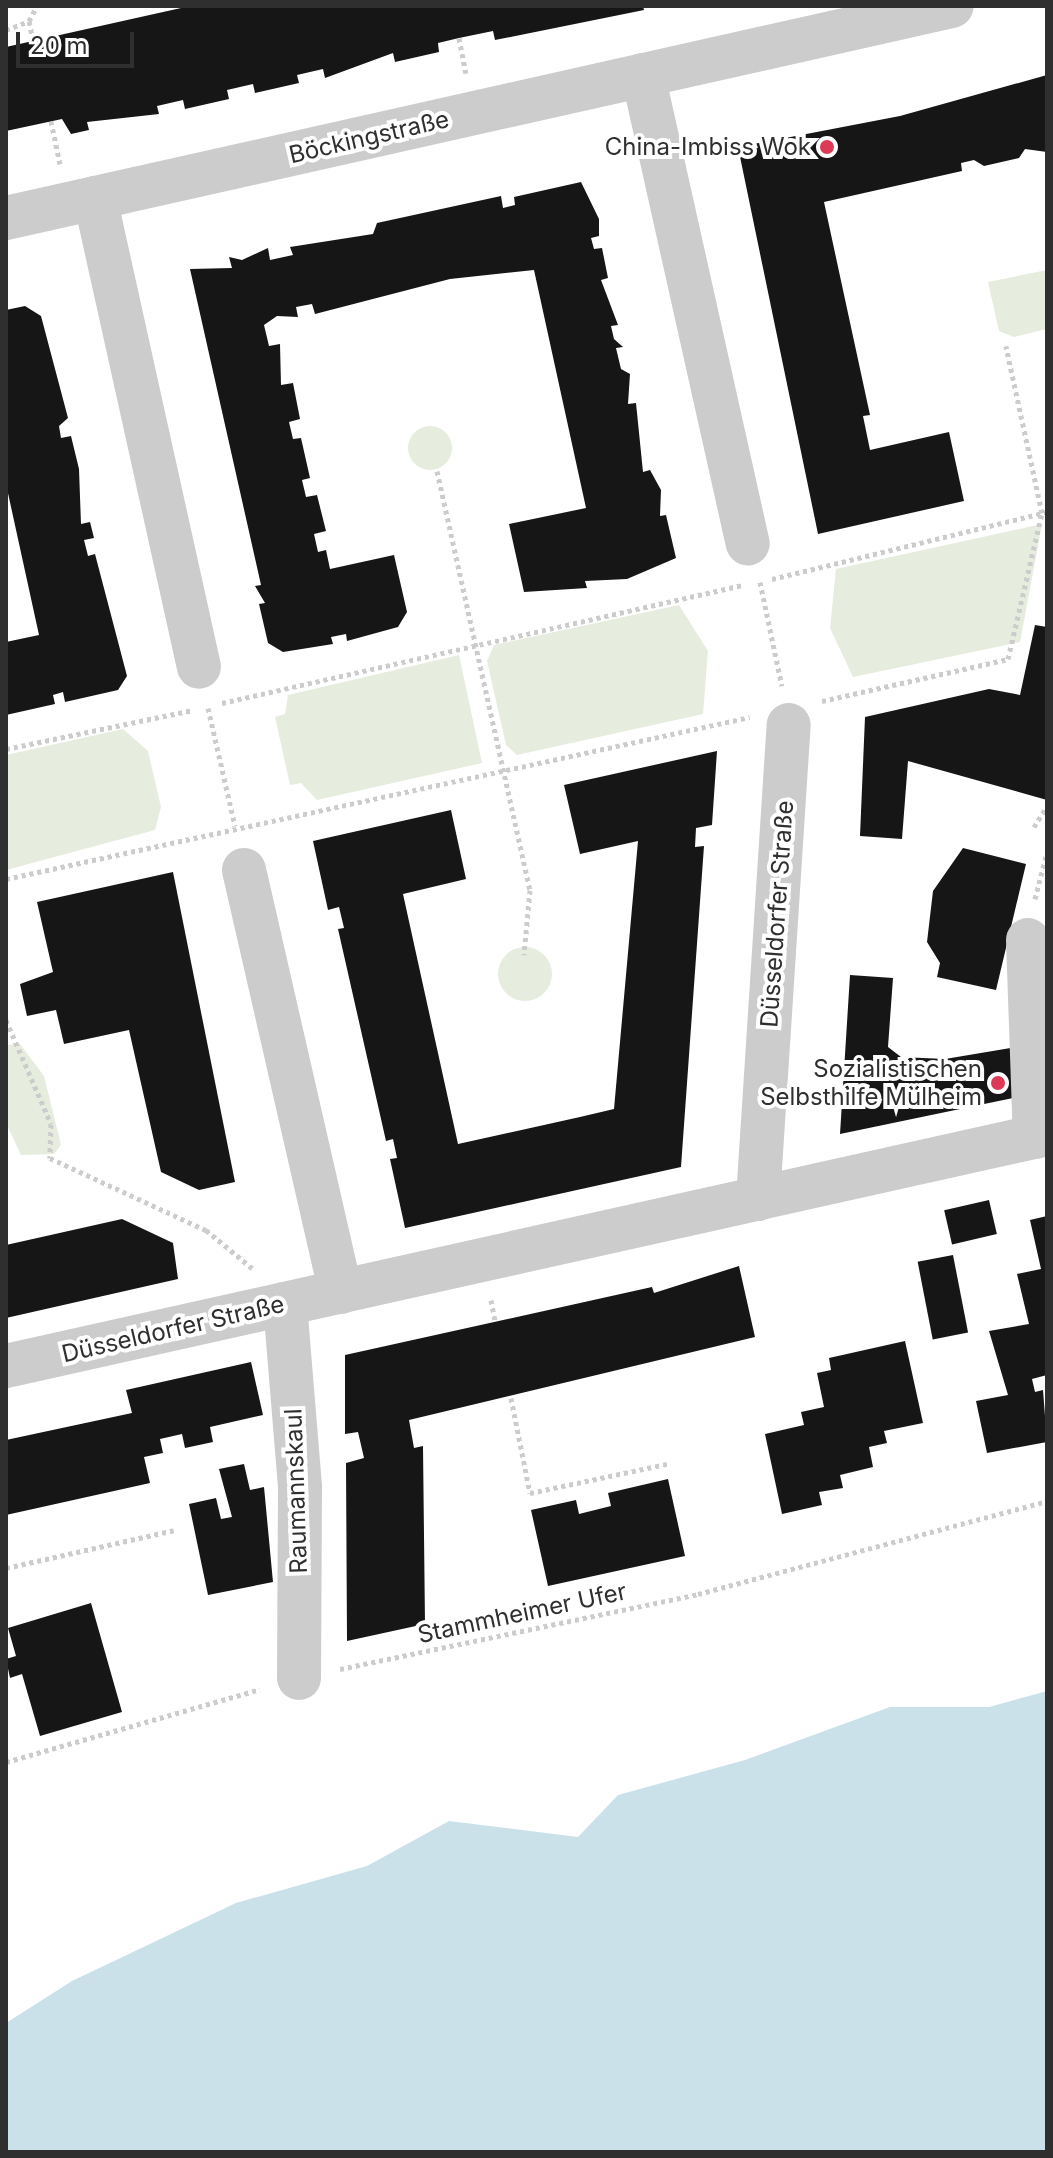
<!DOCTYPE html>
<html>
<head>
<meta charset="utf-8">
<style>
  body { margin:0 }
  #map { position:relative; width:1053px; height:2158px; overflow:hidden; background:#fff; font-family:Inter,sans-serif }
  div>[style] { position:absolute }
  .green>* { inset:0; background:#e6ecde }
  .round { border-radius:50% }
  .water>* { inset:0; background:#cbe1ea }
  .building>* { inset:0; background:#161616; transform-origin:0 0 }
  .path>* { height:5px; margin-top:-2.5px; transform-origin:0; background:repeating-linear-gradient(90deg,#ccc 0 4px,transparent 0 8px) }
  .minor>* { height:44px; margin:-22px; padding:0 22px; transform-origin:22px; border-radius:22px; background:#ccc }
  .dots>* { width:22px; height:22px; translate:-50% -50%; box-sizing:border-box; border:4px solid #fff; border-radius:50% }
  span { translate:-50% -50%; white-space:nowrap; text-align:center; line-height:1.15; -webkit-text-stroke:8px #fff; paint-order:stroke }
  .street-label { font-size:24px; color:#2f2f2f }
  .poi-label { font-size:24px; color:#2f2f2f }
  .right { translate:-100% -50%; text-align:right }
  .frame { position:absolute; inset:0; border:8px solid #2f2f2f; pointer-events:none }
  .scale { position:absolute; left:16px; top:32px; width:118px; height:36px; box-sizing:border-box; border:4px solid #2f2f2f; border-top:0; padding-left:10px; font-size:24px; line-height:28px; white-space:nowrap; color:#2f2f2f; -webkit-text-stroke:6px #fff; paint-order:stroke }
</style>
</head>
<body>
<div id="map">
  <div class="green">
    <i style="clip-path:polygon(1047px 270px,1047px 329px,1014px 337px,999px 331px,988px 282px)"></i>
    <i class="round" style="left:408px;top:426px;width:44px;height:44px"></i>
    <i style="clip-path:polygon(1042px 524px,1020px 642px,853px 677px,830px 628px,836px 569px)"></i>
    <i style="clip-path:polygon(679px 605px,708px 651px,703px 714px,517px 755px,506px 745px,487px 661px,494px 645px)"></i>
    <i style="clip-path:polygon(459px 655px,482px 763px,317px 800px,301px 783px,290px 785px,275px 717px,285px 714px,288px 695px)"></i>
    <i style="clip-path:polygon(123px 729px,148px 751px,161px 807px,155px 830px,6px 870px,6px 755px)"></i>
    <i class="round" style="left:498px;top:947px;width:54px;height:54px"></i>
    <i style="clip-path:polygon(20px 1044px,44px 1076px,61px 1145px,54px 1154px,21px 1155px,6px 1123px,6px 1045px)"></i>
  </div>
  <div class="water">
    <i style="clip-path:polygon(1047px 1691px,1047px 2152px,6px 2152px,6px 2023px,72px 1981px,236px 1903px,367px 1866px,449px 1821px,578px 1837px,618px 1795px,745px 1760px,890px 1707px,989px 1707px)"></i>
  </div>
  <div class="building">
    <i style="clip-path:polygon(190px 6px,643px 6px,644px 10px,495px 40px,493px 31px,459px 38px,438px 43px,439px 52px,395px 62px,393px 53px,325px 78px,323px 69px,297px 75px,299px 83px,255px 93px,253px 84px,227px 90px,229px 99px,185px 109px,183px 100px,157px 106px,159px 114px,87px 122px,89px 130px,71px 134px,62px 119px,6px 131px,6px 47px)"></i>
    <i style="clip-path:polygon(1047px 75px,1047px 152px,1025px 149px,1019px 158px,984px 166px,974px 160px,961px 163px,962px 171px,824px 202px,870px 415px,863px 416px,870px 450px,949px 432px,964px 501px,818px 534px,738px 147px,900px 116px)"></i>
    <i style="clip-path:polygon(581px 182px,599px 219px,599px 236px,591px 238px,594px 249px,602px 248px,608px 278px,601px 280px,618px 325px,611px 326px,614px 339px,623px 347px,616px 348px,621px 369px,630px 374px,628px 404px,636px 403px,643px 472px,650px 470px,661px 490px,660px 516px,666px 515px,676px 558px,627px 579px,585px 581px,587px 588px,524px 592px,509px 524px,586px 508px,534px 270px,450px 279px,315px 314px,312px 304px,296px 307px,298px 317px,277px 316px,264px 325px,269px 346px,280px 344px,281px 385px,293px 383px,300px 419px,289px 422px,293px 439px,301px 438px,310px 478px,302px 480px,306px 497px,317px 495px,326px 531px,314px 534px,318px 552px,326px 550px,330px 569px,394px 555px,407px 612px,398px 627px,347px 641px,346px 634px,331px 637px,333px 644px,283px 652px,268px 643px,259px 604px,265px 603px,255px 586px,261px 585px,190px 269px,232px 268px,229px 257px,242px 260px,268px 248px,270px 260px,293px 255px,290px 247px,373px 234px,377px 223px,501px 196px,503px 208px,515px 205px,514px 197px)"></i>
    <i style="clip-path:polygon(25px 306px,41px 316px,68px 418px,59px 426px,61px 438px,71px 436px,79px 469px,81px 524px,90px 522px,94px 538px,84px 540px,88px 556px,95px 554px,127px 676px,118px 690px,65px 702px,63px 692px,53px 695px,55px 704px,6px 715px,6px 642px,39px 635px,6px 484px,6px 310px)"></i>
    <i style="clip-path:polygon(1035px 625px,1047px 627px,1047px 800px,908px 761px,902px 839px,860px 836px,865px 717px,989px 689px,1020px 695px)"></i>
    <i style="clip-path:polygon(717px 751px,712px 825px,696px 828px,695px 847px,704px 846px,681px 1167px,405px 1228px,390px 1159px,397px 1158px,393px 1139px,386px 1141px,338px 929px,344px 928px,339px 907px,328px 910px,313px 841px,451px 810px,466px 879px,403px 894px,458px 1144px,580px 1117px,614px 1109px,638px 841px,580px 854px,564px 785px)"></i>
    <i style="clip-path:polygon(963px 848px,1026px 864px,996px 990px,937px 977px,940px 963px,927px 942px,933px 891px)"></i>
    <i style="clip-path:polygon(173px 872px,235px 1182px,199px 1190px,161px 1172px,129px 1030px,64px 1044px,56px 1010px,27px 1016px,20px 984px,53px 972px,37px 902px)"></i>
    <i style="clip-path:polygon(850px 975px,893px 978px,888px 1047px,901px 1057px,945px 1059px,1022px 1046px,1013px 1098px,840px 1134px)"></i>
    <i style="left:989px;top:1200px;width:35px;height:46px;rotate:77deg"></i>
    <i style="clip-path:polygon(1047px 1216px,1047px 1375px,1032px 1379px,1035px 1392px,1043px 1390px,1047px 1442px,987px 1453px,976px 1401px,1008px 1395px,989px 1331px,1029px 1324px,1017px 1274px,1041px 1269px,1030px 1220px)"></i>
    <i style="clip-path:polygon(122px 1219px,173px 1243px,178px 1279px,6px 1318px,6px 1245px)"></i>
    <i style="left:953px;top:1255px;width:79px;height:36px;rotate:79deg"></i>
    <i style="clip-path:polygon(739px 1266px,755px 1337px,409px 1420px,414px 1448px,423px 1446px,425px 1624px,347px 1641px,346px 1463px,364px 1458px,358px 1432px,345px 1434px,345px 1355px,652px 1287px,654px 1293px)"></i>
    <i style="clip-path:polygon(905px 1341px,923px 1423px,884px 1431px,887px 1443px,869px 1447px,873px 1467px,840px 1475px,843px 1488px,819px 1492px,822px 1505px,782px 1514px,765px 1434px,804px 1425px,801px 1412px,824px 1407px,817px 1373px,831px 1370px,829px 1358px)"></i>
    <i style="clip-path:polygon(251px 1362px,263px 1415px,210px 1427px,213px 1442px,185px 1448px,182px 1434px,160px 1439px,163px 1453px,144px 1457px,150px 1483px,6px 1515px,6px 1440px,132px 1413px,126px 1390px)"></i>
    <i style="clip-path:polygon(244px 1464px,250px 1490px,264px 1487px,273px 1582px,208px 1595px,189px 1504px,216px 1498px,221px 1519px,232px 1517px,219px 1469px)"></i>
    <i style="clip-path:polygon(668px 1479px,685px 1556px,548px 1586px,531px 1510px,576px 1500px,579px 1514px,611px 1506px,608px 1493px)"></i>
    <i style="clip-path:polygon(91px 1603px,122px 1712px,40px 1736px,22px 1674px,10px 1678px,6px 1659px,16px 1656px,8px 1628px)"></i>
  </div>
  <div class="path">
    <i style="left:6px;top:30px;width:25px;rotate:-21deg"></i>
    <i style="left:459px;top:38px;width:36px;rotate:79deg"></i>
    <i style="left:33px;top:41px;width:20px;rotate:-101deg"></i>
    <i style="left:29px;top:21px;width:17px;rotate:-62deg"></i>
    <i style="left:51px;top:121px;width:44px;rotate:78.2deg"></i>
    <i style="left:437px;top:471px;width:429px;rotate:77.5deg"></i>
    <i style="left:530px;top:890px;width:65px;rotate:95.3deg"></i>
    <i style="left:772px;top:579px;width:283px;rotate:-13.7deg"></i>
    <i style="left:760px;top:582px;width:106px;rotate:78.1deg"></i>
    <i style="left:822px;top:701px;width:191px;rotate:-12.7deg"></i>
    <i style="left:1008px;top:659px;width:150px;rotate:-76.9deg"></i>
    <i style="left:1042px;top:513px;width:171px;rotate:-102.2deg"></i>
    <i style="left:222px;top:703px;width:534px;rotate:-12.76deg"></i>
    <i style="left:208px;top:708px;width:121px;rotate:77.1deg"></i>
    <i style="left:6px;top:749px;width:191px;rotate:-11.8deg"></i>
    <i style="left:1034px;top:827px;width:22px;rotate:-58deg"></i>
    <i style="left:6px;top:879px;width:761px;rotate:-12.28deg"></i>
    <i style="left:1035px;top:899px;width:49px;rotate:-75.7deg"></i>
    <i style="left:6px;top:1020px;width:113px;rotate:66.6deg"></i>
    <i style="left:51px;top:1124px;width:34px;rotate:92deg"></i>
    <i style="left:50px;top:1158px;width:172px;rotate:24.8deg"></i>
    <i style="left:206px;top:1230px;width:60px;rotate:39.6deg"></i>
    <i style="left:491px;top:1300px;width:21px;rotate:79deg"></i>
    <i style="left:511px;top:1398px;width:97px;rotate:78.7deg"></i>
    <i style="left:530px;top:1493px;width:140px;rotate:-12deg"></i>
    <i style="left:6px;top:1568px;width:172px;rotate:-12.7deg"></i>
    <i style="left:340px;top:1669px;width:366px;rotate:-11.8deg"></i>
    <i style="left:698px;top:1594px;width:361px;rotate:-14.9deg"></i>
    <i style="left:6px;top:1671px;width:1px"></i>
    <i style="left:6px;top:1762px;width:264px;rotate:-16deg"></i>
  </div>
  <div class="minor">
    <i style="left:643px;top:75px;width:480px;rotate:77.4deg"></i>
    <i style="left:95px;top:198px;width:480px;rotate:77.5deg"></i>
    <i style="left:6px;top:218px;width:969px;rotate:-12.63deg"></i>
    <i style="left:244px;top:870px;width:433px;rotate:77.1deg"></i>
    <i style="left:1028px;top:940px;width:197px;rotate:88deg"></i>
    <i style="left:758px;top:1199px;width:475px;rotate:-86.3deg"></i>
    <i style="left:285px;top:1304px;width:185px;rotate:85.3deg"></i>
    <i style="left:300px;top:1488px;width:190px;rotate:90.3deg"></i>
    <i style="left:6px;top:1366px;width:1067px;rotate:-12.56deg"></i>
  </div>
  <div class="dots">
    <i style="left:827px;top:147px;background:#dd3a56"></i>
    <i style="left:998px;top:1083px;background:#dd3a56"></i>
  </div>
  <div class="street-label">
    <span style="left:369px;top:137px;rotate:-13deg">Böckingstraße</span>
    <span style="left:777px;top:914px;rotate:-86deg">Düsseldorfer Straße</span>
    <span style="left:173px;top:1329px;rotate:-13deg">Düsseldorfer Straße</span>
    <span style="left:296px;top:1491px;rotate:-92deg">Raumannskaul</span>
    <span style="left:522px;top:1613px;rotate:-12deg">Stammheimer Ufer</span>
  </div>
  <div class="poi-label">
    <span class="right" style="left:811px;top:147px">China-Imbiss Wok</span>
    <span class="right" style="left:982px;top:1083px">Sozialistischen<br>Selbsthilfe Mülheim</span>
  </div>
  <div class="frame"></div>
  <div class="scale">20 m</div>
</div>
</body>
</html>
